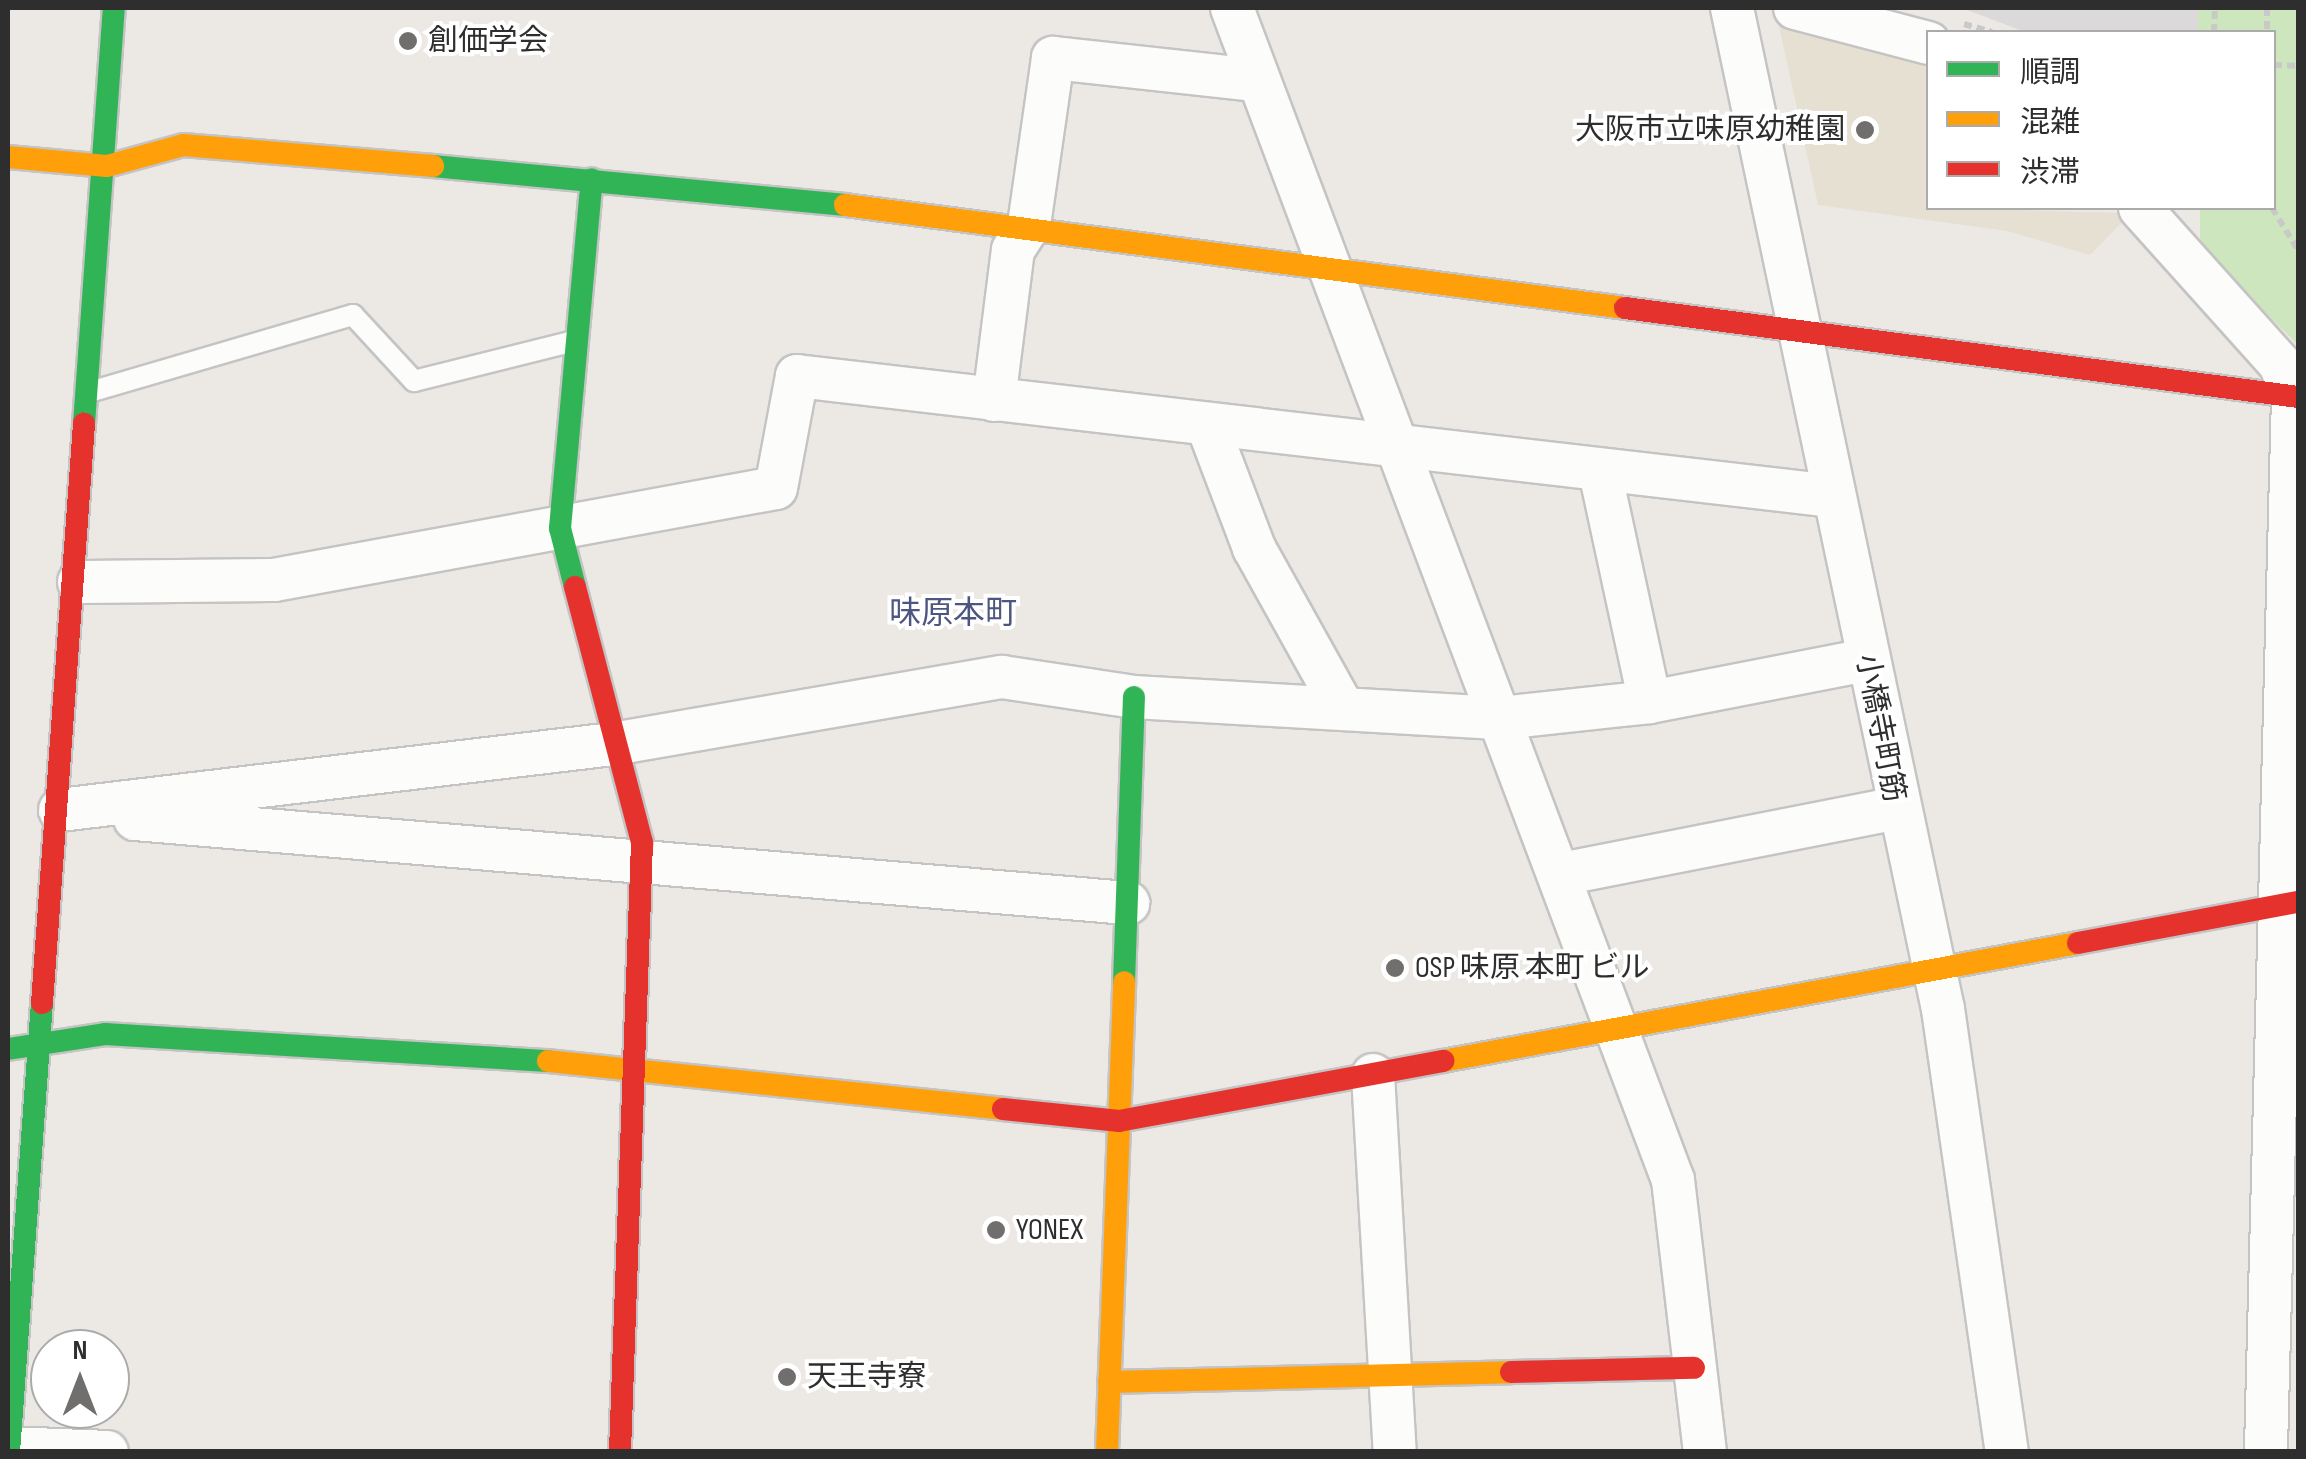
<!DOCTYPE html>
<html>
<head>
<meta charset="utf-8">
<style>
  body { margin:0 }
  #map { position:relative; width:2306px; height:1459px; overflow:hidden; background:#ece8e4; font-family:"Sofia Sans Condensed","Noto Sans JP",sans-serif }
  div>[style] { position:absolute }
  .industrial>* { inset:0; background:#dcd9db }
  .education>* { inset:0; background:#e6e0d3 }
  .green>* { inset:0; background:#cee6be }
  .path>* { height:6px; margin-top:-3px; transform-origin:0; background:repeating-linear-gradient(90deg,#c9c9c8 0 8px,transparent 0 13px) }
  .roads { filter:drop-shadow(2px 0 #c5c4c5) drop-shadow(-2px 0 #c5c4c5) drop-shadow(0 2px #c5c4c5) drop-shadow(0 -2px #c5c4c5) }
  .lane>* { height:20px; margin:-10px; padding:0 10px; transform-origin:10px; border-radius:10px; background:#fcfcfb }
  .street>* { height:42px; margin:-21px; padding:0 21px; transform-origin:21px; border-radius:21px; background:#fcfcfb }
  .fast>* { height:22px; margin:-11px; padding:0 11px; transform-origin:11px; border-radius:11px; background:#30b455 }
  .slow>* { height:22px; margin:-11px; padding:0 11px; transform-origin:11px; border-radius:11px; background:#ff9f0a }
  .jam>* { height:22px; margin:-11px; padding:0 11px; transform-origin:11px; border-radius:11px; background:#e5322d }
  .dots>* { width:28px; height:28px; translate:-50% -50%; box-sizing:border-box; border:5px solid #fff; border-radius:50% }
  span { translate:-50% -50%; white-space:nowrap; text-align:center; line-height:1.15; -webkit-text-stroke:8px #fff; paint-order:stroke }
  .poi-label { font-size:30px; color:#2e2e2e }
  .left { translate:0 -50%; text-align:left }
  .right { translate:-100% -50%; text-align:right }
  .street-label { font-size:30px; color:#2e2e2e }
  .neighbourhood-label { font-size:32px; color:#4d5680 }
  .frame { position:absolute; inset:0; border:10px solid #2e2e2e; pointer-events:none }
  .legend { position:absolute; left:1926px; top:30px; width:350px; height:180px; box-sizing:border-box; background:#fff; border:2px solid #ababab; margin:0; padding:12px 18px; list-style:none; font-size:30px; color:#2e2e2e }
  .legend li { display:flex; align-items:center; gap:20px; height:50px }
  .legend b { width:50px; border:2px solid #ababab }
  .north { position:absolute; left:30px; top:1329px; width:100px; height:100px; box-sizing:border-box; background:#fff; border:2px solid #ababab; border-radius:50%; rotate:0deg; font-size:28px; font-weight:700; line-height:40px; text-align:center; color:#2e2e2e }
  .north::after { content:''; display:block; margin:auto; width:35px; height:45px; background:#706f6e; clip-path:polygon(50% 0,100% 100%,50% 72%,0 100%) }
</style>
</head>
<body>
<div id="map">
  <div class="industrial">
    <i style="clip-path:polygon(1962px 8px,2198px 8px,2198px 32px,2025px 32px)"></i>
  </div>
  <div class="education">
    <i style="clip-path:polygon(1788px 18px,1928px 55px,1928px 208px,2131px 213px,2090px 255px,2007px 231px,1818px 205px,1779px 26px)"></i>
  </div>
  <div class="green">
    <i style="clip-path:polygon(2198px 8px,2298px 8px,2298px 345px,2200px 247px,2200px 208px,2274px 208px,2274px 32px,2198px 32px)"></i>
  </div>
  <div class="path">
    <i style="left:2267px;top:8px;width:24px;rotate:90deg"></i>
    <i style="left:1964px;top:24px;width:29px;rotate:16deg"></i>
    <i style="left:2214px;top:32px;width:24px;rotate:-88deg"></i>
    <i style="left:2274px;top:65px;width:24px;rotate:2deg"></i>
    <i style="left:2272px;top:208px;width:49px;rotate:58.2deg"></i>
  </div>
  <div class="roads">
    <div class="lane">
      <i style="left:93px;top:391px;width:271px;rotate:-16.3deg"></i>
      <i style="left:353px;top:315px;width:90px;rotate:47.3deg"></i>
      <i style="left:414px;top:381px;width:162px;rotate:-14deg"></i>
    </div>
    <div class="street">
      <i style="left:1232px;top:8px;width:1252px;rotate:69.38deg"></i>
      <i style="left:1673px;top:1180px;width:274px;rotate:83.3deg"></i>
      <i style="left:1732px;top:8px;width:1023px;rotate:78.1deg"></i>
      <i style="left:1943px;top:1009px;width:448px;rotate:81.8deg"></i>
      <i style="left:1795px;top:8px;width:138px;rotate:14.7deg"></i>
      <i style="left:2140px;top:208px;width:210px;rotate:48.1deg"></i>
      <i style="left:2280px;top:364px;width:35px;rotate:68deg"></i>
      <i style="left:2293px;top:397px;width:1055px;rotate:91.47deg"></i>
      <i style="left:994px;top:400px;width:151px;rotate:-82.8deg"></i>
      <i style="left:1013px;top:250px;width:30px;rotate:-57deg"></i>
      <i style="left:1029px;top:225px;width:169px;rotate:-81.8deg"></i>
      <i style="left:1053px;top:58px;width:204px;rotate:6.2deg"></i>
      <i style="left:1207px;top:424px;width:133px;rotate:69.2deg"></i>
      <i style="left:1254px;top:548px;width:183px;rotate:60.9deg"></i>
      <i style="left:1601px;top:476px;width:231px;rotate:77.8deg"></i>
      <i style="left:79px;top:582px;width:195px;rotate:-0.6deg"></i>
      <i style="left:274px;top:580px;width:510px;rotate:-10.39deg"></i>
      <i style="left:776px;top:488px;width:114px;rotate:-79.4deg"></i>
      <i style="left:797px;top:376px;width:1043px;rotate:6.61deg"></i>
      <i style="left:60px;top:810px;width:557px;rotate:-6.81deg"></i>
      <i style="left:613px;top:744px;width:395px;rotate:-9.8deg"></i>
      <i style="left:1002px;top:677px;width:134px;rotate:8.6deg"></i>
      <i style="left:1134px;top:697px;width:368px;rotate:3.3deg"></i>
      <i style="left:1501px;top:718px;width:150px;rotate:-6.1deg"></i>
      <i style="left:1650px;top:702px;width:221px;rotate:-11deg"></i>
      <i style="left:135px;top:819px;width:997px;rotate:4.84deg"></i>
      <i style="left:1561px;top:874px;width:341px;rotate:-11.1deg"></i>
      <i style="left:1373px;top:1075px;width:378px;rotate:86.7deg"></i>
      <i style="left:9px;top:1448px;width:98px;rotate:2.3deg"></i>
    </div>
    <div class="fast">
      <i style="left:433px;top:166px;width:414px;rotate:5.4deg"></i>
      <i style="left:84px;top:424px;width:417px;rotate:-85.9deg"></i>
      <i style="left:575px;top:587px;width:61px;rotate:-104.3deg"></i>
      <i style="left:560px;top:528px;width:350px;rotate:-84.8deg"></i>
      <i style="left:1124px;top:982px;width:285px;rotate:-88deg"></i>
      <i style="left:8px;top:1049px;width:98px;rotate:-8.8deg"></i>
      <i style="left:105px;top:1034px;width:444px;rotate:3.5deg"></i>
      <i style="left:9px;top:1452px;width:450px;rotate:-85.8deg"></i>
    </div>
    <div class="slow">
      <i style="left:8px;top:157px;width:99px;rotate:5.2deg"></i>
      <i style="left:107px;top:166px;width:79px;rotate:-15.4deg"></i>
      <i style="left:183px;top:145px;width:251px;rotate:4.8deg"></i>
      <i style="left:845px;top:205px;width:787px;rotate:7.52deg"></i>
      <i style="left:548px;top:1061px;width:458px;rotate:6deg"></i>
      <i style="left:1443px;top:1061px;width:646px;rotate:-10.53deg"></i>
      <i style="left:1109px;top:1382px;width:402px;rotate:-1.4deg"></i>
      <i style="left:1107px;top:1452px;width:470px;rotate:-87.9deg"></i>
    </div>
    <div class="jam">
      <i style="left:1625px;top:308px;width:679px;rotate:7.53deg"></i>
      <i style="left:575px;top:587px;width:265px;rotate:75.3deg"></i>
      <i style="left:642px;top:843px;width:609px;rotate:92.07deg"></i>
      <i style="left:2078px;top:943px;width:224px;rotate:-10.6deg"></i>
      <i style="left:42px;top:1003px;width:581px;rotate:-85.85deg"></i>
      <i style="left:1003px;top:1109px;width:117px;rotate:5.9deg"></i>
      <i style="left:1119px;top:1121px;width:330px;rotate:-10.5deg"></i>
      <i style="left:1511px;top:1372px;width:183px;rotate:-1.3deg"></i>
    </div>
  </div>
  <div class="dots">
    <i style="left:408px;top:41px;background:#706f6e"></i>
    <i style="left:1865px;top:130px;background:#706f6e"></i>
    <i style="left:1395px;top:968px;background:#706f6e"></i>
    <i style="left:996px;top:1230px;background:#706f6e"></i>
    <i style="left:787px;top:1377px;background:#706f6e"></i>
  </div>
  <div class="poi-label">
    <span class="left" style="left:428px;top:41px">創価学会</span>
    <span class="right" style="left:1845px;top:130px">大阪市立味原幼稚園</span>
    <span class="left" style="left:1415px;top:968px">OSP 味原 本町 ビル</span>
    <span class="left" style="left:1016px;top:1230px">YONEX</span>
    <span class="left" style="left:807px;top:1377px">天王寺寮</span>
  </div>
  <div class="street-label">
    <span style="left:1880px;top:728px;rotate:79deg">小橋寺町筋</span>
  </div>
  <div class="neighbourhood-label">
    <span style="left:953px;top:614px">味原本町</span>
  </div>
  <div class="frame"></div>
  <ul class="legend">
  <li><b style="height:12px;background:#30b455"></b>順調</li>
  <li><b style="height:12px;background:#ff9f0a"></b>混雑</li>
  <li><b style="height:12px;background:#e5322d"></b>渋滞</li>
  </ul>
  <div class="north">N</div>
</div>
</body>
</html>
